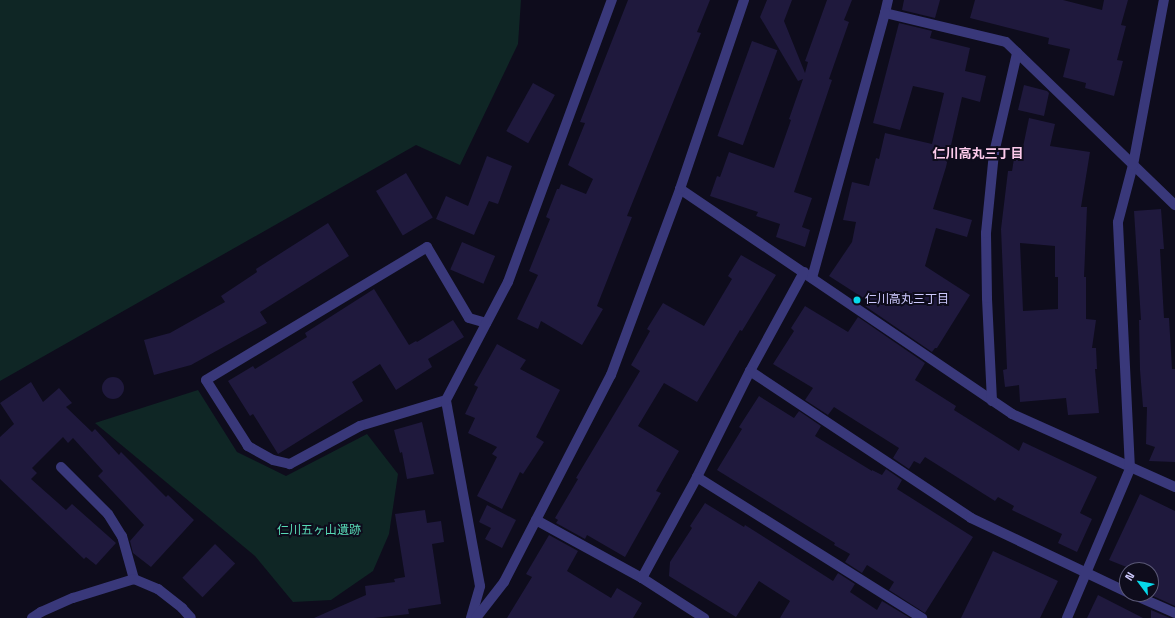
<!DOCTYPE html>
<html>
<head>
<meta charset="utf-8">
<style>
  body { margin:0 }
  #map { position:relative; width:1175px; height:618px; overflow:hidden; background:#0e0c1c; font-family:"Space Grotesk","Noto Sans JP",sans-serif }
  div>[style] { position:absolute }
  .green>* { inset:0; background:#0f2625 }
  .building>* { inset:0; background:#1f193d; transform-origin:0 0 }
  .round { border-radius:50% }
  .minor>* { height:10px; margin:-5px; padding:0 5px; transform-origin:5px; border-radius:5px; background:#39387a }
  .tertiary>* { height:10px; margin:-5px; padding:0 5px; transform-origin:5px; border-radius:5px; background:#39387a }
  .dots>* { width:11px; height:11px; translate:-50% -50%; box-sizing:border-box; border:2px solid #0e0c1c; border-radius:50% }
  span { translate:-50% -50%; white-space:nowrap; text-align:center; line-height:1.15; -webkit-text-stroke:4px #0e0c1c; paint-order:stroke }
  .poi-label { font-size:12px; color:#cdc9fd }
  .left { translate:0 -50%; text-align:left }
  .park-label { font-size:12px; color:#58dab6 }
  .neighbourhood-label { font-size:13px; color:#fdcbec; font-weight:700 }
  .north { position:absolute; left:1119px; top:562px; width:40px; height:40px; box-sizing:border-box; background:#0e0c1c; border:1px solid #5a5876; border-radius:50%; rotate:302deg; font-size:11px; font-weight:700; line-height:16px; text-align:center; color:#cdc9fd }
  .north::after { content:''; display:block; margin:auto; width:14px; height:18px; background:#07daeb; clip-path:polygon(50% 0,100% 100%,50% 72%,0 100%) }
</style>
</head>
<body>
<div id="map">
  <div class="green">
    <i style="clip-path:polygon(0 0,521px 0,518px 44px,460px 165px,416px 145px,0 381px)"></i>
    <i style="clip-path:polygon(198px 390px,237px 452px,286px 476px,367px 434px,398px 474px,389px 534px,373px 571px,331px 600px,293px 602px,255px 556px,95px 423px)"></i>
  </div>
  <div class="building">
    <i style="clip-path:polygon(628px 0,710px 0,697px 32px,701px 33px,627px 216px,632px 217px,597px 306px,603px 309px,582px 345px,541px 321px,538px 329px,517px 319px,538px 275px,529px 271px,550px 219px,546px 217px,557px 189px,559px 189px,561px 184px,586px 194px,593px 179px,568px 165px,585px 123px,580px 122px)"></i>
    <i style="clip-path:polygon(767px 0,792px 0,784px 21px,805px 73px,808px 62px,805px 61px,827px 0,852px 0,844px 20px,849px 22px,829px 79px,832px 80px,794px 192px,812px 198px,802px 227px,810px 230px,805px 247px,776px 237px,780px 224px,756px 216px,758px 212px,710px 196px,717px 176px,720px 177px,729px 152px,774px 168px,791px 120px,789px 119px,803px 79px,798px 81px,760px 17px)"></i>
    <i style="clip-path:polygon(904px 0,940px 0,935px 18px,902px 10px)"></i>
    <i style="clip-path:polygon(975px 0,1063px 0,1102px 10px,1104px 0,1128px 0,1121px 25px,1126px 26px,1117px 60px,1123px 61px,1114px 96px,1085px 88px,1086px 83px,1063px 77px,1070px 49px,1048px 44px,1049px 38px,970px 18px)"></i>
    <i style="clip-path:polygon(899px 23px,932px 31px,930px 38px,970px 48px,965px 71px,986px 76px,980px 102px,962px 97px,946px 167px,933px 209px,972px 220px,967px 237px,936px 228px,925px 266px,970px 295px,937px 348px,935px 348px,932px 352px,865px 306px,868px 301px,829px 276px,852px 242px,856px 222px,843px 220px,852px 182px,869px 186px,876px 158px,879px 159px,885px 133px,932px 144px,944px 93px,913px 86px,900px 130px,873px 123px)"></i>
    <i style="left:752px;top:41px;width:27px;height:101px;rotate:20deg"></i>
    <i style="left:533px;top:83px;width:25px;height:55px;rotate:29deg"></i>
    <i style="clip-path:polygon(1024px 85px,1047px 91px,1049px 93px,1044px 116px,1018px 110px)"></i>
    <i style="clip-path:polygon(evenodd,1029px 118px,1055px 124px,1050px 146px,1090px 152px,1081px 207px,1087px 207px,1084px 277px,1086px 277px,1086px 319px,1096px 320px,1092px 348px,1096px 348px,1097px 369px,1095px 369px,1099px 413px,1068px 415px,1066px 398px,1020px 402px,1019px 385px,1005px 387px,1003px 370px,1007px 369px,1001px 229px,1008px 171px,1012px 171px,1016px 146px,1023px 147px,1029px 118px,1020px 243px,1055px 246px,1055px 277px,1058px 277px,1058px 309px,1023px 311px,1020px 243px)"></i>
    <i style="clip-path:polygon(487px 156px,512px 166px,498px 204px,489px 201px,474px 235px,436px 219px,446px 196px,468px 206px)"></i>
    <i style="left:406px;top:173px;width:52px;height:35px;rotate:59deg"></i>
    <i style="clip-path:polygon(1161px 209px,1164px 249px,1160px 249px,1164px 318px,1169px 318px,1172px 369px,1175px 369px,1175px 462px,1149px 461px,1155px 447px,1146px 444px,1147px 407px,1143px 407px,1140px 370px,1139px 320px,1141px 320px,1134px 211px)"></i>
    <i style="clip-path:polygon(328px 223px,349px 256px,260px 312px,267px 323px,191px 365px,154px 375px,144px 340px,170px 333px,225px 302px,221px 296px,257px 272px,256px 269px)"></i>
    <i style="left:462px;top:242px;width:36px;height:30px;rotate:23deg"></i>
    <i style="clip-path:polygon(741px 255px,776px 275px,742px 331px,740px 330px,697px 402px,664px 383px,638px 426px,679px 451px,656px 491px,661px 493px,625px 557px,587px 535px,585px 539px,556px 523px,558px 520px,555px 518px,578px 479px,576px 478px,640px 371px,631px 365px,650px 331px,647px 329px,663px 303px,704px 326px,732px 279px,728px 276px)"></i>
    <i style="clip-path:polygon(374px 289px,409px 345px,416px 341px,417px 342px,453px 320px,464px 337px,428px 359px,432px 367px,396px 390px,380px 364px,352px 382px,363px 401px,278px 454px,253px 414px,250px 416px,228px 381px,253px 366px,255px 369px,307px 337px,305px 333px)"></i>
    <i style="clip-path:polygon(805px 306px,848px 332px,858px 317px,925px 363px,915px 380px,956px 406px,954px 410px,1019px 451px,1023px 442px,1097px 477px,1080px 513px,1092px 519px,1077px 552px,1058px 543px,1062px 534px,1012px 510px,1014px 506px,998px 497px,995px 501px,925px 457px,920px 464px,914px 461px,909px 469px,893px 458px,899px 448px,834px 407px,828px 415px,805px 400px,813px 388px,773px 364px,794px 331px,791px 328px)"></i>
    <i style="clip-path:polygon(497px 344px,526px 360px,520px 369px,560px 390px,536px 437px,544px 442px,523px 474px,520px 472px,502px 509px,477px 496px,497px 457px,492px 454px,497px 447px,468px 433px,475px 418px,465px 414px,478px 387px,474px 385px)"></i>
    <i class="round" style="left:102px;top:377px;width:22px;height:22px"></i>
    <i style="clip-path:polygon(31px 382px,43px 402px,59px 388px,72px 403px,66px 407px,92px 432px,95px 429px,119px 455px,121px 452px,166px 497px,168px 495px,194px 520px,151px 567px,133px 553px,130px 541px,144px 525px,98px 476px,103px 471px,73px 438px,68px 443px,63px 437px,32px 468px,37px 473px,31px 479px,66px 510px,72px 504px,116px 543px,96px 565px,86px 557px,84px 559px,0 479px,0 437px,14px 424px,0 403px)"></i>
    <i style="clip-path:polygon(759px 396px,794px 418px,799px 411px,821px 426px,815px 436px,872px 471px,872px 470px,882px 475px,886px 469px,902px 480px,897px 489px,973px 537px,925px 613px,889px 590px,894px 582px,867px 565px,862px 573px,845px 562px,850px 554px,834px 545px,835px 543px,717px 470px,742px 429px,739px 427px)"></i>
    <i style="clip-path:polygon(422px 422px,434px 474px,407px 479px,402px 452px,400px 453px,394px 430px)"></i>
    <i style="clip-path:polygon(1140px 494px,1175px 511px,1175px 606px,1151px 595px,1151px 570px,1134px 570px,1109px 560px)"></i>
    <i style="clip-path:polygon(705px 503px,744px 527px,745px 525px,833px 581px,838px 573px,855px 584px,850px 592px,877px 610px,882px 601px,910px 618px,780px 618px,790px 601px,759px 581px,736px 617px,669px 576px,670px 562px,692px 528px,690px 526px)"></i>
    <i style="clip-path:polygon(487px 505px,516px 520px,502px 548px,485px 539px,491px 528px,479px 522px)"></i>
    <i style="clip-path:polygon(425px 510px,427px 523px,441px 521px,444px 542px,432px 544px,441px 604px,408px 609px,409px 614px,374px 618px,314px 618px,366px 595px,365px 586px,395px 582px,394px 579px,405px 577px,395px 514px)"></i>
    <i style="clip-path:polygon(549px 535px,578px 551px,567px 571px,611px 598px,617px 588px,642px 603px,633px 618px,507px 618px,532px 577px,526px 574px)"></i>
    <i style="left:215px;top:544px;width:28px;height:47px;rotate:44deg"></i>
    <i style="clip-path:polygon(993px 551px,1058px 581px,1040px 618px,961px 618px)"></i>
    <i style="clip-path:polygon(1098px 595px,1143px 618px,1087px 618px)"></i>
    <i style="clip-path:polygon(1151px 610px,1170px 618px,1151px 618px)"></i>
  </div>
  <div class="minor">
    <i style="left:888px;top:0;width:13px;rotate:103deg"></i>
    <i style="left:885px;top:13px;width:124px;rotate:13.5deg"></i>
    <i style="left:1006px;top:42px;width:235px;rotate:44deg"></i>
    <i style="left:680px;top:189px;width:401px;rotate:34.1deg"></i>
    <i style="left:1012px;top:414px;width:179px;rotate:24.1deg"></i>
    <i style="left:804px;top:272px;width:113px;rotate:118.6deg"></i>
    <i style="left:750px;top:371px;width:119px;rotate:116.6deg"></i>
    <i style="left:697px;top:477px;width:266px;rotate:32.1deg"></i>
    <i style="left:812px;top:278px;width:275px;rotate:-74.6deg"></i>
    <i style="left:750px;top:371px;width:265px;rotate:33.6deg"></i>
    <i style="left:971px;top:518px;width:173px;rotate:25.4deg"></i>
    <i style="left:446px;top:400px;width:90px;rotate:163.2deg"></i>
    <i style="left:360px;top:426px;width:80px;rotate:151.5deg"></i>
    <i style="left:290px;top:464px;width:17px;rotate:-167deg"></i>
    <i style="left:273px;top:460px;width:29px;rotate:-151deg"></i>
    <i style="left:248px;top:446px;width:78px;rotate:-122.5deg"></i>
    <i style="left:206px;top:380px;width:258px;rotate:-31deg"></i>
    <i style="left:427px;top:247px;width:82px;rotate:59.4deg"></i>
    <i style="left:469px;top:318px;width:18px;rotate:16deg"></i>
    <i style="left:992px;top:401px;width:103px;rotate:-92.8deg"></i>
    <i style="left:987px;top:298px;width:65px;rotate:-90.9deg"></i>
    <i style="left:986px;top:233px;width:80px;rotate:-84.3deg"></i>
    <i style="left:994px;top:153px;width:103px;rotate:-77deg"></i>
    <i style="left:61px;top:467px;width:66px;rotate:45deg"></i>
    <i style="left:108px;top:514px;width:26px;rotate:58deg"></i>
    <i style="left:122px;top:536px;width:45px;rotate:74.4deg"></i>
    <i style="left:536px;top:520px;width:121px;rotate:28.7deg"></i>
    <i style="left:642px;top:578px;width:74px;rotate:32.8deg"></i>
    <i style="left:642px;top:578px;width:115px;rotate:-61.4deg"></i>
    <i style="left:1132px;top:594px;width:47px;rotate:23.8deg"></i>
    <i style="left:471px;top:618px;width:33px;rotate:-74deg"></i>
    <i style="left:480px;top:586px;width:189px;rotate:-100.4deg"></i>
    <i style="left:446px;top:400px;width:133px;rotate:-62.3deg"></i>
    <i style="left:508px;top:282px;width:301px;rotate:-69.8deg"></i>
    <i style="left:1067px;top:618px;width:162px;rotate:-67.1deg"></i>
    <i style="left:1130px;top:469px;width:247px;rotate:-92.8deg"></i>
    <i style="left:1118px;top:222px;width:59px;rotate:-75.3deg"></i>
    <i style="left:1133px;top:165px;width:168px;rotate:-79.4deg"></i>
  </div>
  <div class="tertiary">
    <i style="left:32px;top:618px;width:11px;rotate:-34deg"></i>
    <i style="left:41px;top:612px;width:35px;rotate:-24deg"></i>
    <i style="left:73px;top:598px;width:64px;rotate:-17.3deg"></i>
    <i style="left:134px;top:579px;width:26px;rotate:23deg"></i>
    <i style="left:158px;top:589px;width:31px;rotate:38deg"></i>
    <i style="left:182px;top:608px;width:13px;rotate:48deg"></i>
    <i style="left:476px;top:618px;width:46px;rotate:-52.1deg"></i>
    <i style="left:504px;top:582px;width:233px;rotate:-62.7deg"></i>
    <i style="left:611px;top:375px;width:198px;rotate:-69.6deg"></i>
    <i style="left:680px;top:189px;width:200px;rotate:-71.3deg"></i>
  </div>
  <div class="dots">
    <i style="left:857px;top:300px;background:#07daeb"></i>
  </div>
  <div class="poi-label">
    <span class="left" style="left:865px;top:300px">仁川高丸三丁目</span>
  </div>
  <div class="park-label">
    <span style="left:319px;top:531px">仁川五ヶ山遺跡</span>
  </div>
  <div class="neighbourhood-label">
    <span style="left:978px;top:154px">仁川高丸三丁目</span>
  </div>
  <div class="north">N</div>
</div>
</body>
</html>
